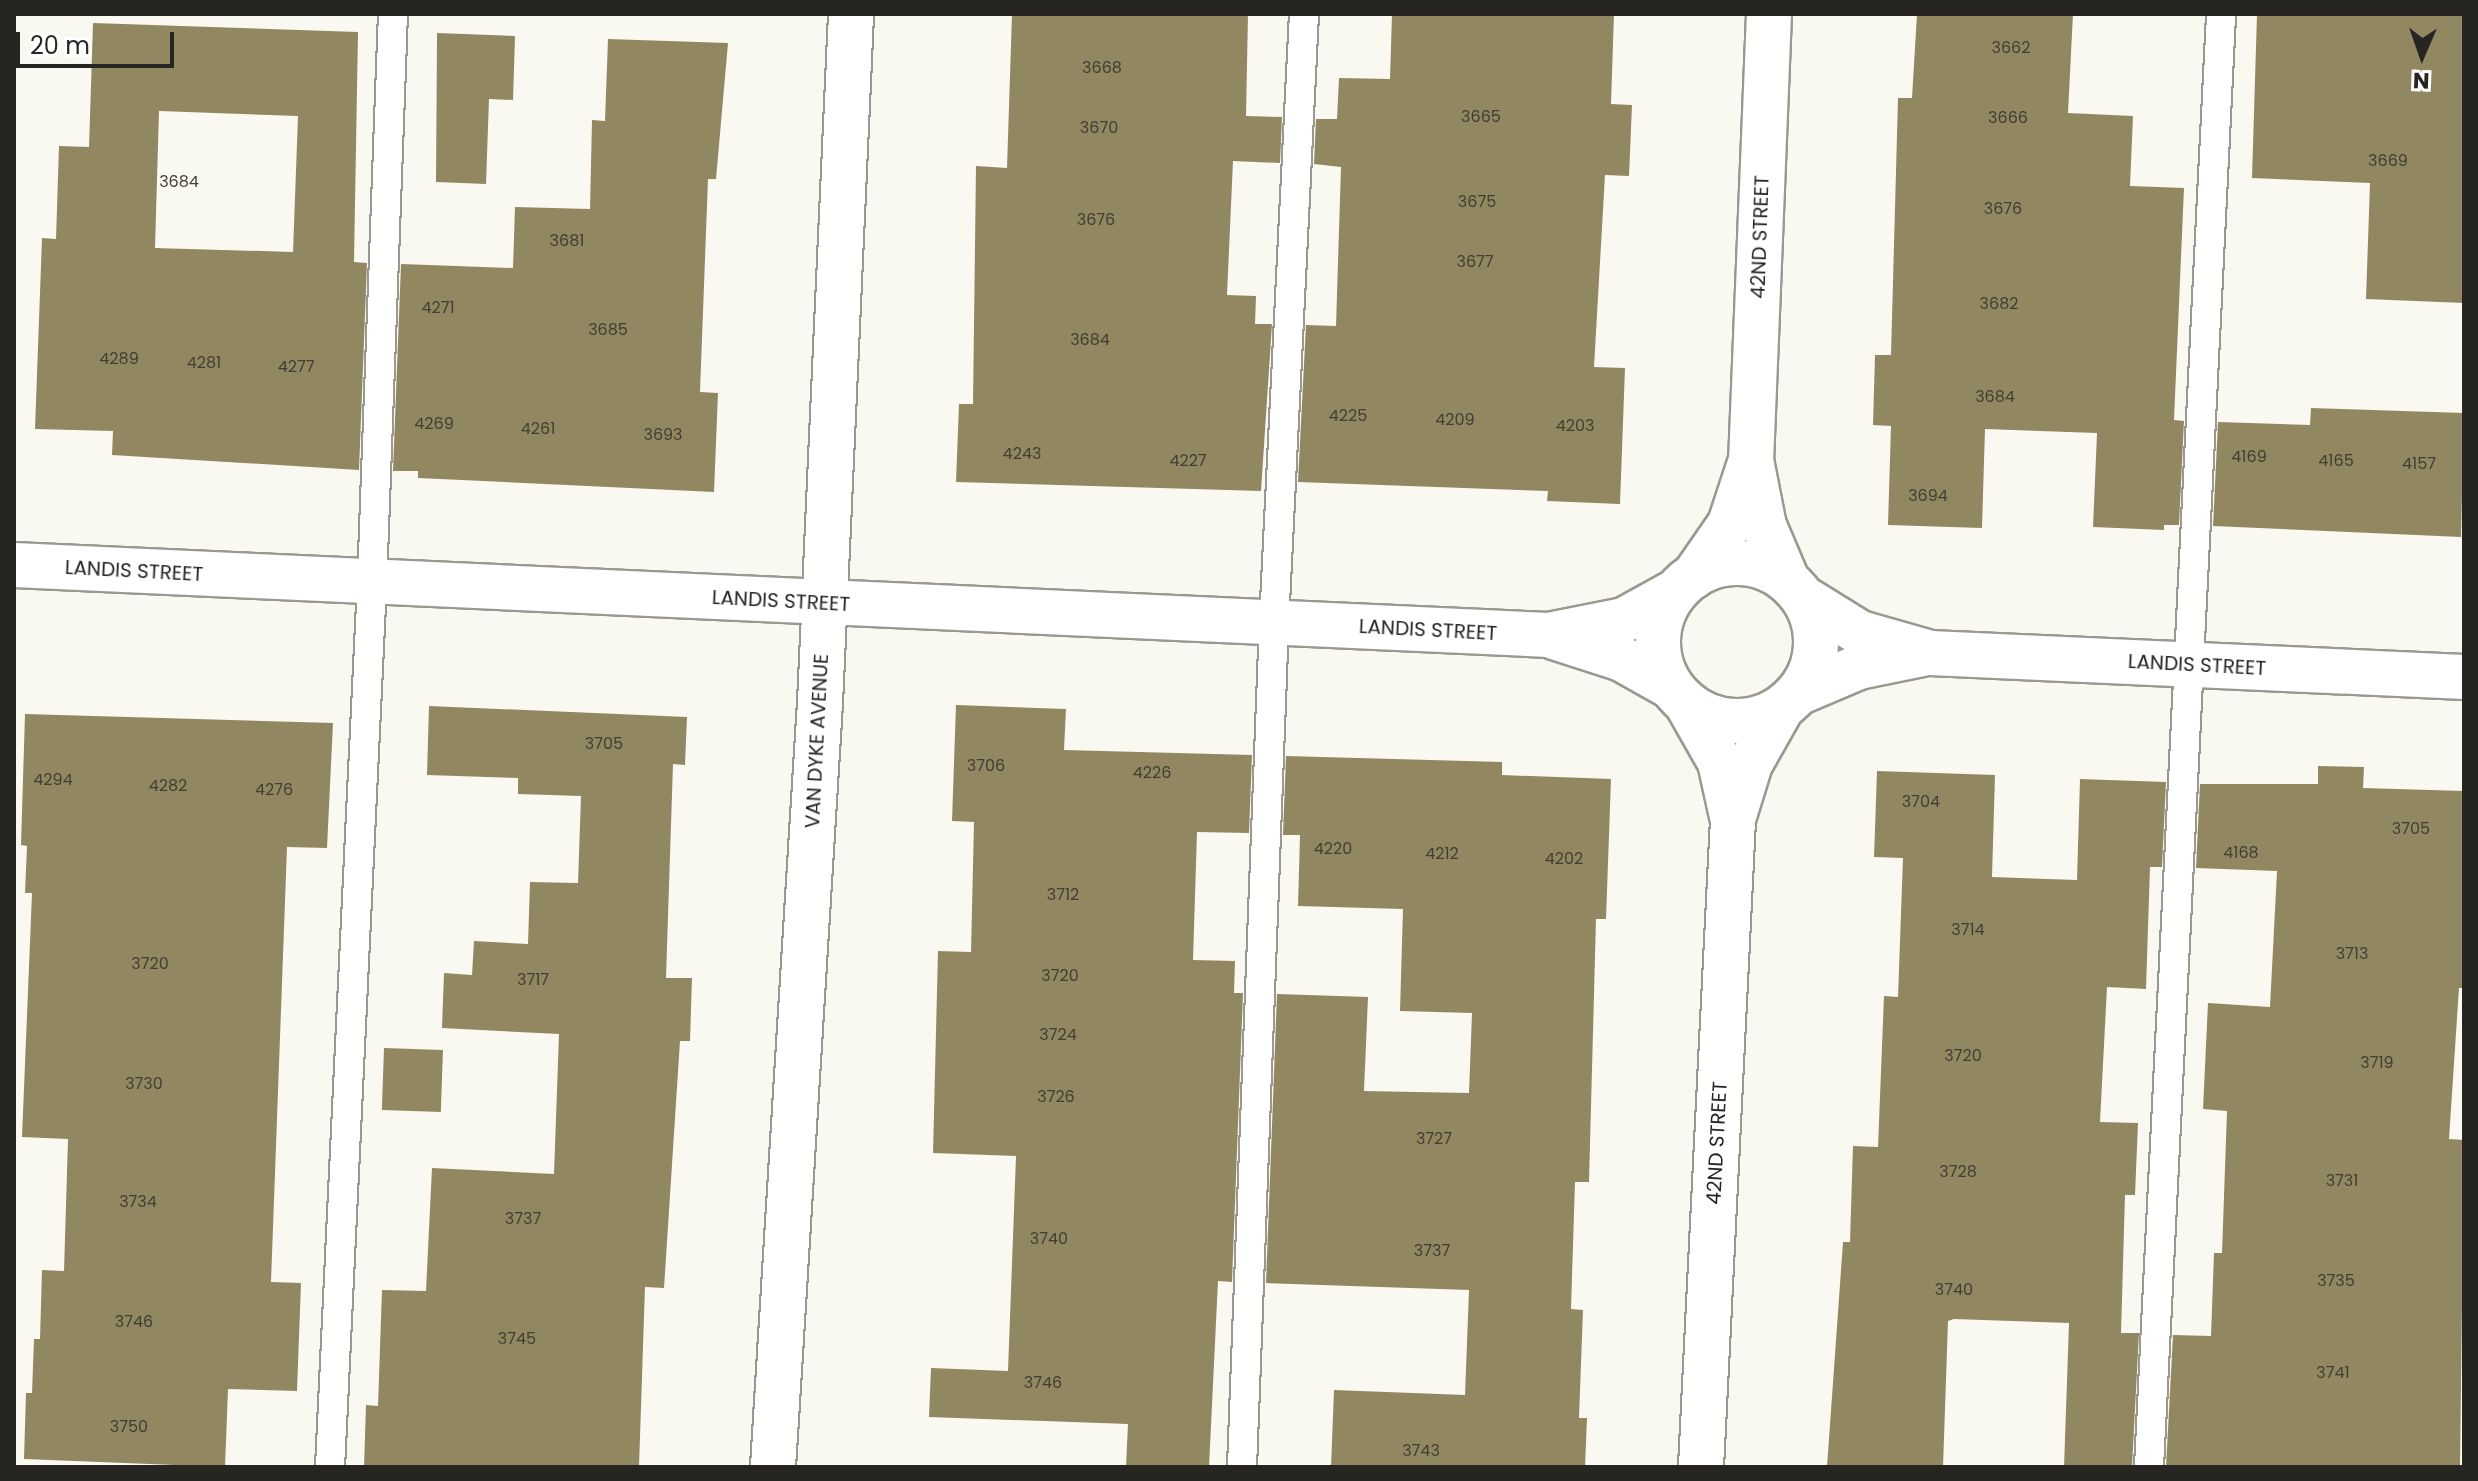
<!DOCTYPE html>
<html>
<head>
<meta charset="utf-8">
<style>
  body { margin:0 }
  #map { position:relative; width:2478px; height:1481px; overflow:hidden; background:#faf9f1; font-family:Poppins,sans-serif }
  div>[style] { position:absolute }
  .building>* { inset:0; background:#918861; transform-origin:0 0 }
  .roads { filter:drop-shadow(2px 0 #999891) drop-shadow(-2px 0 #999891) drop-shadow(0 2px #999891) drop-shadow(0 -2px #999891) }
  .service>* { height:28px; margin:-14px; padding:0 14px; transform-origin:14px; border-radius:14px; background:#fff }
  .minor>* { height:44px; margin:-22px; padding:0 22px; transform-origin:22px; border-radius:22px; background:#fff }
  .tertiary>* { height:44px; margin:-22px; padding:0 22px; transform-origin:22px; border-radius:22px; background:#fff }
  .tertiary>.ring { margin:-22px; padding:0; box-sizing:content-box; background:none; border:44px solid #fff; border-radius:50% }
  span { translate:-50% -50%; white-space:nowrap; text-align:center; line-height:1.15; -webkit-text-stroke:6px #fff; paint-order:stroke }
  .number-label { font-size:16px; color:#413e32 }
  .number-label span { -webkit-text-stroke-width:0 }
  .street-label { font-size:20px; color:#262522 }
  .frame { position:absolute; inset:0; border:16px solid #262522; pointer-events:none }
  .north { position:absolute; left:2382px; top:16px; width:80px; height:80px; -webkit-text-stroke:6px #fff; paint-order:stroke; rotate:182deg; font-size:22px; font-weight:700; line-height:32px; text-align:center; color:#262522 }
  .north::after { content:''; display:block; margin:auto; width:28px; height:36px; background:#262522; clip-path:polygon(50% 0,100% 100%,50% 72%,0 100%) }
  .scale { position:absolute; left:16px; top:32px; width:158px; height:36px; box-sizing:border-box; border:4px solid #262522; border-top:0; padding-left:10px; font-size:24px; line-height:28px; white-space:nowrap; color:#262522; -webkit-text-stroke:6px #fff; paint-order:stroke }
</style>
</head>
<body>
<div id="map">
  <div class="building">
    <i style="clip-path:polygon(1012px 14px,1248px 14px,1246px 116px,1282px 117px,1280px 163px,1233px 161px,1227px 295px,1256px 296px,1255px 324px,1272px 324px,1261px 491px,956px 482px,959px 404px,973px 404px,976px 166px,1007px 168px)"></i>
    <i style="clip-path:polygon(1392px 14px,1614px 14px,1611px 104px,1632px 105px,1629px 176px,1605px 175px,1594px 367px,1625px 368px,1620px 504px,1547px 501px,1548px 491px,1298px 482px,1306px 325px,1336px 326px,1341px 167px,1314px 164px,1316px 119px,1337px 119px,1339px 78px,1390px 79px)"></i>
    <i style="clip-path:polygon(1917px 14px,2073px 14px,2068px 113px,2133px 116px,2130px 186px,2184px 188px,2174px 420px,2184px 421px,2179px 525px,2164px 525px,2164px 530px,2093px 527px,2097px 433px,1985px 429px,1982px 528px,1888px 525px,1891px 426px,1873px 425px,1875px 355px,1891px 355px,1898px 98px,1912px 98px)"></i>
    <i style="clip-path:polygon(2257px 14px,2464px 14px,2464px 303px,2366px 299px,2370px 183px,2252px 178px)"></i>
    <i style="clip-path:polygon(evenodd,93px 23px,358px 32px,354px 262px,367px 263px,359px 470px,112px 455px,113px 431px,35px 429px,42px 238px,56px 239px,59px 146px,89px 147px,93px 23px,159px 111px,298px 116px,293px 252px,155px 248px,159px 111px)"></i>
    <i style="clip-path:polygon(437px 33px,515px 36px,513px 100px,489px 99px,486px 184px,436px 182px)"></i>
    <i style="clip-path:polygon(608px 39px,728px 43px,716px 179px,708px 179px,700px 392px,718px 393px,714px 492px,418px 478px,418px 471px,393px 471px,401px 264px,513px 268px,515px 207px,590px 209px,592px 120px,605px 121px)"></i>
    <i style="clip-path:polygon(2311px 408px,2464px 413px,2461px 537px,2213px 526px,2218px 422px,2310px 425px)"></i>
    <i style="clip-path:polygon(956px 705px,1066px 709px,1064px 750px,1252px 755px,1249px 833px,1197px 832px,1193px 960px,1235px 961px,1234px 993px,1243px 993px,1232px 1282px,1218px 1281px,1209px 1467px,1126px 1467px,1128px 1424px,929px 1417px,931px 1368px,1008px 1371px,1016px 1156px,933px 1153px,938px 951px,971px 952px,974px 822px,952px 821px)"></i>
    <i style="clip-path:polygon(429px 706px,687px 717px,685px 765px,673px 764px,666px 978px,692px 978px,690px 1041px,680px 1041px,664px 1288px,645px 1287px,639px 1467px,364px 1467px,366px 1405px,378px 1406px,382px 1290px,426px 1291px,432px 1168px,554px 1174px,559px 1034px,442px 1028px,444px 973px,472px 975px,474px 941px,528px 944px,530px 882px,578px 883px,581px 796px,518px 794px,518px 778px,427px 775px)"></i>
    <i style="clip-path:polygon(25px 714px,333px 723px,327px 848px,287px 847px,271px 1282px,301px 1283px,297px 1391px,228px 1389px,225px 1467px,24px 1459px,26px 1393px,32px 1393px,34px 1339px,40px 1339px,42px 1270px,64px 1271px,68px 1139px,22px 1137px,32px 893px,25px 893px,27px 846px,21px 845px)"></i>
    <i style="clip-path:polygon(1286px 756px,1502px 762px,1502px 775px,1611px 779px,1606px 919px,1596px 919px,1589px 1182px,1575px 1182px,1571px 1309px,1583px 1310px,1579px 1418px,1587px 1418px,1585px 1467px,1331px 1467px,1334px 1390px,1465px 1395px,1469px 1290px,1266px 1283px,1277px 994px,1368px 997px,1364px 1091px,1469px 1093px,1472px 1013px,1400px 1011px,1403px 909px,1298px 906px,1300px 835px,1283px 835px)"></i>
    <i style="clip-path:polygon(2318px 766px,2364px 767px,2363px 788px,2464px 791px,2464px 988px,2459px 988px,2449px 1139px,2464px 1140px,2460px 1467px,2166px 1467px,2173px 1335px,2211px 1336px,2214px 1253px,2222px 1253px,2227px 1111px,2203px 1109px,2208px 1003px,2270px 1007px,2277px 871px,2196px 868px,2200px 784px,2318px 784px)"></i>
    <i style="clip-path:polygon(1877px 771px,1995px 775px,1992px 877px,2077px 880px,2080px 779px,2166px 782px,2162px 867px,2150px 867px,2146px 989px,2107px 987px,2100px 1122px,2138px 1123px,2135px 1195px,2125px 1195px,2121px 1333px,2139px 1333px,2132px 1467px,2064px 1467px,2069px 1323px,1954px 1319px,1948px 1321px,1943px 1467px,1827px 1467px,1843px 1242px,1850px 1242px,1853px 1146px,1878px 1147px,1884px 996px,1898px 997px,1903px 858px,1874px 857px)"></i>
    <i style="left:384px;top:1048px;width:59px;height:62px;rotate:2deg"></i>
  </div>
  <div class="roads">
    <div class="service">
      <i style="left:330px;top:1467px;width:885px;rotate:-87.28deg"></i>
      <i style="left:372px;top:583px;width:569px;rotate:-87.89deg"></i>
      <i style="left:1242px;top:1467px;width:845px;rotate:-87.83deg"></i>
      <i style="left:1274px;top:623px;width:610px;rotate:-87.18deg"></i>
      <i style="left:2149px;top:1467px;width:1455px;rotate:-87.16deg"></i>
    </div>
    <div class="minor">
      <i style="left:1769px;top:14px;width:446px;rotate:92.3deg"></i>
      <i style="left:1751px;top:460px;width:67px;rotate:78.9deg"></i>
      <i style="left:1764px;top:526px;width:59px;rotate:66.9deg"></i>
      <i style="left:1694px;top:576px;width:63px;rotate:-55.3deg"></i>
      <i style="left:1730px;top:524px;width:64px;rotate:-71.8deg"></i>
      <i style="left:1687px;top:704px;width:67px;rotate:60.4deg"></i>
      <i style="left:1720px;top:762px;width:55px;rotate:77.5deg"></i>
      <i style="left:773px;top:1467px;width:765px;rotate:-86.48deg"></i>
      <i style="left:820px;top:703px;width:690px;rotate:-87.42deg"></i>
      <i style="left:1701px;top:1467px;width:649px;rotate:-87.17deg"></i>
      <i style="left:1733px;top:819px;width:58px;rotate:-72.8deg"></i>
      <i style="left:1750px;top:764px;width:63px;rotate:-60.6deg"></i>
    </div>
    <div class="tertiary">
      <i class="ring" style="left:1658px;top:563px;width:114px;height:114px"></i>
      <i style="left:14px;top:565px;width:1536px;rotate:2.61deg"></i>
      <i style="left:1548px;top:635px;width:77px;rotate:-11.2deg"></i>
      <i style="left:1624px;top:620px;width:58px;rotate:-28.8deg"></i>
      <i style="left:1805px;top:599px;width:65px;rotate:31.7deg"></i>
      <i style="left:1860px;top:633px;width:73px;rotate:15.9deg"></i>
      <i style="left:1930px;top:653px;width:535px;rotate:2.57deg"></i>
      <i style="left:1554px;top:637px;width:71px;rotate:17.9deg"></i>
      <i style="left:1622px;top:659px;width:55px;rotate:29.4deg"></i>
      <i style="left:1800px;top:692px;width:64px;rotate:-23deg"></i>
      <i style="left:1859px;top:667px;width:65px;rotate:-11.5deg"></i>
    </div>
  </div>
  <div class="number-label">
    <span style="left:2011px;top:48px">3662</span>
    <span style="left:1102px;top:68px">3668</span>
    <span style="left:1481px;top:117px">3665</span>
    <span style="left:2008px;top:118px">3666</span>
    <span style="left:1099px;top:128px">3670</span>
    <span style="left:2388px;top:161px">3669</span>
    <span style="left:179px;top:182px">3684</span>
    <span style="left:1477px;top:202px">3675</span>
    <span style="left:2003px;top:209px">3676</span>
    <span style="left:1096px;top:220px">3676</span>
    <span style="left:567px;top:241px">3681</span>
    <span style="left:1475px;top:262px">3677</span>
    <span style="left:1999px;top:304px">3682</span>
    <span style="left:438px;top:308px">4271</span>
    <span style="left:608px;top:330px">3685</span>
    <span style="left:1090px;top:340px">3684</span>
    <span style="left:119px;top:359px">4289</span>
    <span style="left:204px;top:363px">4281</span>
    <span style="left:296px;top:367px">4277</span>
    <span style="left:1995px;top:397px">3684</span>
    <span style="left:1348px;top:416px">4225</span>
    <span style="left:1455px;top:420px">4209</span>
    <span style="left:434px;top:424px">4269</span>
    <span style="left:1575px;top:426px">4203</span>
    <span style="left:538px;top:429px">4261</span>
    <span style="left:663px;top:435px">3693</span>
    <span style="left:1022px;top:454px">4243</span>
    <span style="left:2249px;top:457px">4169</span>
    <span style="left:1188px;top:461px">4227</span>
    <span style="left:2336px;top:461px">4165</span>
    <span style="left:2419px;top:464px">4157</span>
    <span style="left:1928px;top:496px">3694</span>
    <span style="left:604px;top:744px">3705</span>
    <span style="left:986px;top:766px">3706</span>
    <span style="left:1152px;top:773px">4226</span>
    <span style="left:53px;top:780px">4294</span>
    <span style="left:168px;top:786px">4282</span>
    <span style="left:274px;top:790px">4276</span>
    <span style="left:1921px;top:802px">3704</span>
    <span style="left:2411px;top:829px">3705</span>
    <span style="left:1333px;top:849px">4220</span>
    <span style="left:2241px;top:853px">4168</span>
    <span style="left:1442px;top:854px">4212</span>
    <span style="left:1564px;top:859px">4202</span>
    <span style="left:1063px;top:895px">3712</span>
    <span style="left:1968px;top:930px">3714</span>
    <span style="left:2352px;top:954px">3713</span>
    <span style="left:150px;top:964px">3720</span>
    <span style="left:1060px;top:976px">3720</span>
    <span style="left:533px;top:980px">3717</span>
    <span style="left:1058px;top:1035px">3724</span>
    <span style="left:1963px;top:1056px">3720</span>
    <span style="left:2377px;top:1063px">3719</span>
    <span style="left:144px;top:1084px">3730</span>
    <span style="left:1056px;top:1097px">3726</span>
    <span style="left:1434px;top:1139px">3727</span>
    <span style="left:1958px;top:1172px">3728</span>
    <span style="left:2342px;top:1181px">3731</span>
    <span style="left:138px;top:1202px">3734</span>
    <span style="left:523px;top:1219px">3737</span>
    <span style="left:1049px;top:1239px">3740</span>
    <span style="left:1432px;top:1251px">3737</span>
    <span style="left:2336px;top:1281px">3735</span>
    <span style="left:1954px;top:1290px">3740</span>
    <span style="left:134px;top:1322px">3746</span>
    <span style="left:517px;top:1339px">3745</span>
    <span style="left:2333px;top:1373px">3741</span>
    <span style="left:1043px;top:1383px">3746</span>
    <span style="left:129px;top:1427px">3750</span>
    <span style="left:1421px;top:1451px">3743</span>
  </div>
  <div class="street-label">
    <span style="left:1760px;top:237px;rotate:-88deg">42ND STREET</span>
    <span style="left:134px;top:571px;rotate:3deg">LANDIS STREET</span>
    <span style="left:781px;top:601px;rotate:3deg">LANDIS STREET</span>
    <span style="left:1428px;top:630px;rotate:3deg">LANDIS STREET</span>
    <span style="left:2197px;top:665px;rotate:3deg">LANDIS STREET</span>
    <span style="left:817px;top:741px;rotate:-87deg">VAN DYKE AVENUE</span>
    <span style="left:1717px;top:1143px;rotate:-87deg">42ND STREET</span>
  </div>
  <div class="frame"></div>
  <div class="north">N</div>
  <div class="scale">20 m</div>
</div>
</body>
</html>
